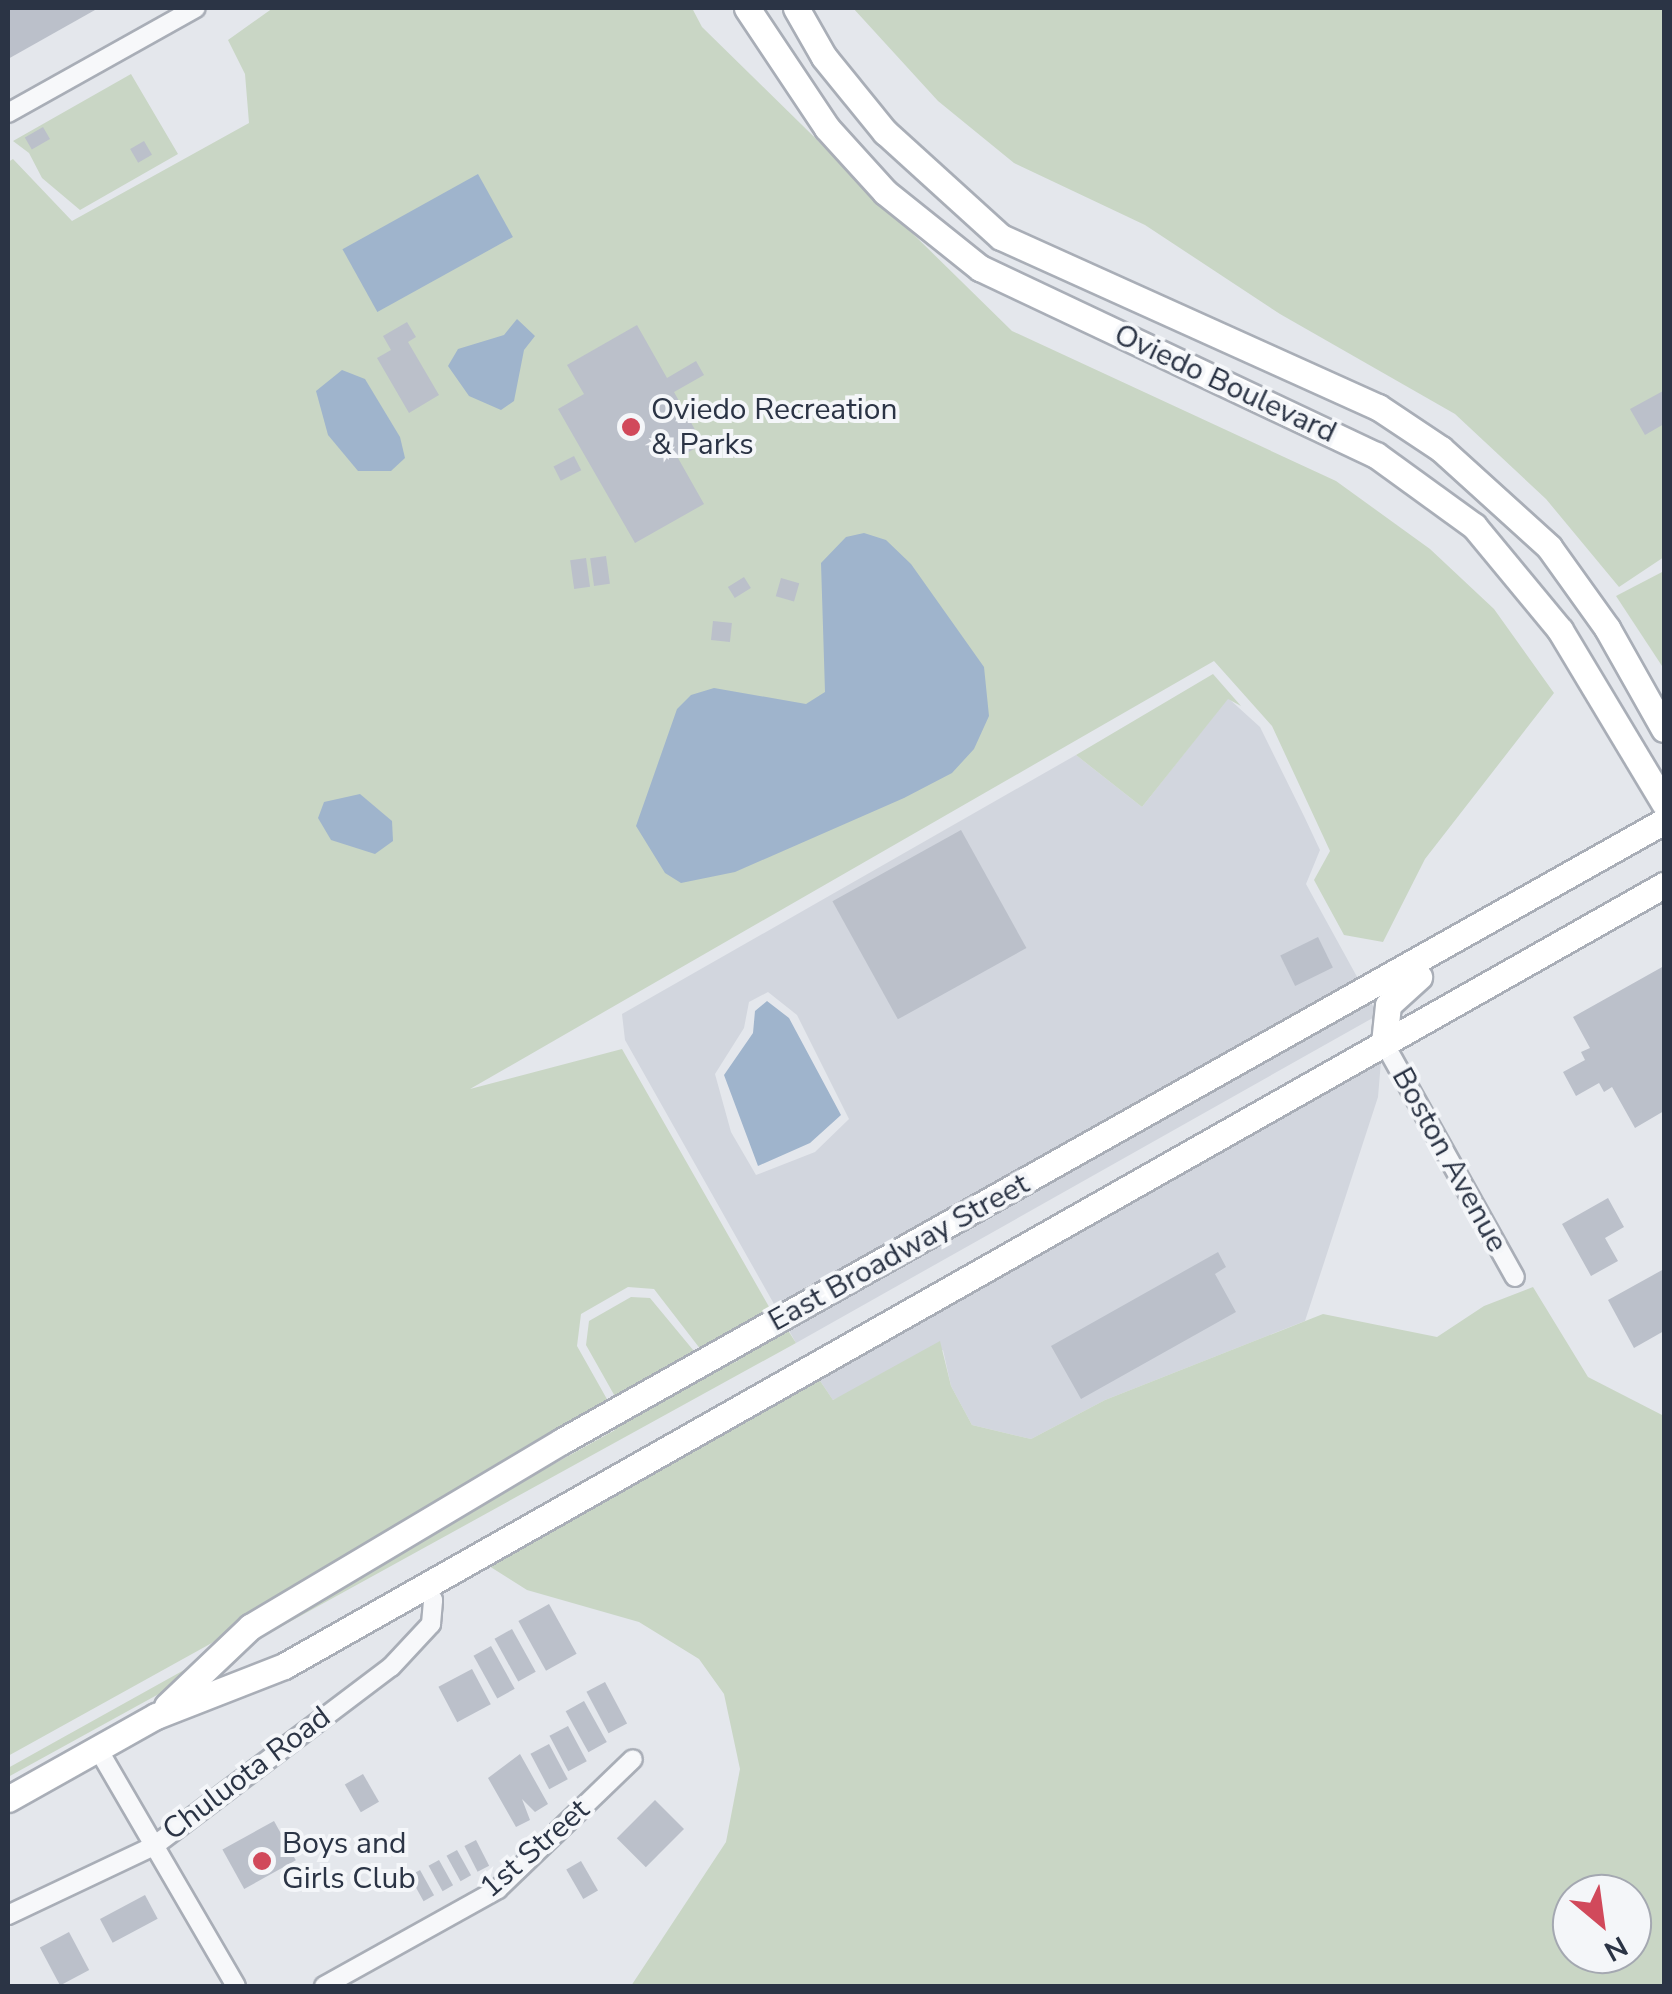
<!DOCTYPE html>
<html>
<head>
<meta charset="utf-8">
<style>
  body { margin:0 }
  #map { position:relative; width:1672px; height:1994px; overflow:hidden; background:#e4e7ec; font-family:"Nunito Sans",sans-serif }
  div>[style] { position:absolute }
  .built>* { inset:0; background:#d2d6de }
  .green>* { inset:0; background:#c9d6c5 }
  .water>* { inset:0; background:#9fb4cc; transform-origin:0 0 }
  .building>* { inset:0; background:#bbc0ca; transform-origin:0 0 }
  .roads { filter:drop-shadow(2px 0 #a9aeb7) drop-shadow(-2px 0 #a9aeb7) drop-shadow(0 2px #a9aeb7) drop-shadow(0 -2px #a9aeb7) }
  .street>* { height:18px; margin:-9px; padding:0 9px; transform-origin:9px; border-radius:9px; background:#f7f8fa }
  .secondary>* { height:25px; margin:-12.5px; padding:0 12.5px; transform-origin:12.5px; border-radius:12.5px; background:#fff }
  .dots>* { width:28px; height:28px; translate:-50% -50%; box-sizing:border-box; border:5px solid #f4f6f9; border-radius:50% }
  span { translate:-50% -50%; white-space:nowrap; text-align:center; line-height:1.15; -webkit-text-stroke:8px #f4f6f9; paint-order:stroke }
  .street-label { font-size:30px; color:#2b3445 }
  .poi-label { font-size:30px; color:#2b3445 }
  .left { translate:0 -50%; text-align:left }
  .frame { position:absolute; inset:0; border:10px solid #2b3445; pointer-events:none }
  .north { position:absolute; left:1552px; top:1874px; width:100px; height:100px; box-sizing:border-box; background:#f4f6f9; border:2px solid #a4a8b1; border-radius:50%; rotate:151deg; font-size:28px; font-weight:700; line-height:40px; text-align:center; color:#2b3445 }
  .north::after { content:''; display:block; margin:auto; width:35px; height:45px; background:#d1495b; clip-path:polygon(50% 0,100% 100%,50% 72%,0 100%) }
</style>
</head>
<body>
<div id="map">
  <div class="built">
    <i style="clip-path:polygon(evenodd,1228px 698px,1260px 727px,1304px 816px,1320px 850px,1306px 884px,1378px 1015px,796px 1343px,625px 1040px,622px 1014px,1076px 755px,1142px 807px,1228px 698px,768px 992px,797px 1015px,849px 1119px,815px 1152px,756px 1175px,731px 1132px,715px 1074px,744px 1028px,749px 1002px,768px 992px)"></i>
    <i style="clip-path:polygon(1372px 1045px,1381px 1061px,1378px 1097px,1305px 1321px,1105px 1400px,1031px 1439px,972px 1425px,951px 1386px,943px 1350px,833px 1400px,808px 1363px)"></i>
  </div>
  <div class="green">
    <i style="clip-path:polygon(273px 8px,692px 8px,702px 27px,1012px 331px,1336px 481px,1430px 549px,1494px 609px,1554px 693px,1425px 859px,1383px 942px,1344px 935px,1314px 880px,1330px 851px,1272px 726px,1214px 661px,470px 1089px,622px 1049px,776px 1319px,708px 1359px,654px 1289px,628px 1287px,581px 1314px,577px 1346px,608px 1401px,610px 1422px,8px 1756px,8px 162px,13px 159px,72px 221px,249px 123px,245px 74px,228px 40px)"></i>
    <i style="clip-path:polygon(853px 8px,1664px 8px,1664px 557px,1619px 587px,1546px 499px,1455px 414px,1280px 314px,1145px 225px,1014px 163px,938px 101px)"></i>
    <i style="clip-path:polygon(131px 74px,178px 154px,80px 210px,42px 178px,29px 153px,13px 141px)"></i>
    <i style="clip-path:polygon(1664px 571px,1664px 669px,1616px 596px)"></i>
    <i style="clip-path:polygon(1213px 674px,1241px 706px,1228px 699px,1142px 807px,1076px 755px)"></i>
    <i style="clip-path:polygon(evenodd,1533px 1287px,1588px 1377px,1664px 1416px,1664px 1986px,631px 1986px,726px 1842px,740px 1769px,724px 1694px,699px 1659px,639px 1622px,527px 1590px,470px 1554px,808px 1363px,833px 1400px,940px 1341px,951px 1386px,972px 1425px,1031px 1439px,1105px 1400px,1323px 1314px,1437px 1337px,1484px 1306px,1533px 1287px,1572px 1894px,1632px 1894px,1632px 1954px,1572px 1954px,1572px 1894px)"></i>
    <i style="clip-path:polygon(631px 1297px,650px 1298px,708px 1368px,736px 1362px,784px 1324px,796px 1343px,8px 1777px,8px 1768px,615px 1430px,617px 1400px,586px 1345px,589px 1321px)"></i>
  </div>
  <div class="water">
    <i style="left:478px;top:174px;width:72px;height:155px;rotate:61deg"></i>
    <i style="clip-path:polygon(517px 319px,535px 336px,524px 350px,514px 401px,501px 410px,469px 396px,448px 366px,458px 349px,504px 335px)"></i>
    <i style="clip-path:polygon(342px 370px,365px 379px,400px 437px,405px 458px,391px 471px,358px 471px,328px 435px,316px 391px)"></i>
    <i style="clip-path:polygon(864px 533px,886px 540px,911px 564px,984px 667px,989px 716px,974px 749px,952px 773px,904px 798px,735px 872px,681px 883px,665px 873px,636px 826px,677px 709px,691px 695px,714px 688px,806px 704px,825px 692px,821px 563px,846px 537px)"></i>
    <i style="clip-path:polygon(360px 794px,392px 821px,393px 841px,375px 854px,331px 840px,318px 818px,324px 802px)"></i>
    <i style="clip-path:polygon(767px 1001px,789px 1018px,841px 1115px,810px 1143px,758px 1166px,724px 1075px,753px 1033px,755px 1011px)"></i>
  </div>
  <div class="building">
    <i style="clip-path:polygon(8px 8px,94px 8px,95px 10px,8px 59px)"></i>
    <i style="left:43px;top:127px;width:14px;height:21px;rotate:60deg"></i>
    <i style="left:144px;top:141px;width:16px;height:16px;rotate:60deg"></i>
    <i style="clip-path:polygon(407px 322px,416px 337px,408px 342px,439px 395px,409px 413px,377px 358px,391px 350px,383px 336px)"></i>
    <i style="clip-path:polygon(637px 325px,667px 378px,696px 361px,704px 375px,674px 392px,703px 444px,678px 458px,704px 504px,635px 543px,558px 409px,584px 394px,567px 365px)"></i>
    <i style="clip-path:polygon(1663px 391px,1664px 424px,1645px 435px,1630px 409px)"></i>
    <i style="left:574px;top:456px;width:16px;height:23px;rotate:63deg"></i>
    <i style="left:606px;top:556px;width:28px;height:16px;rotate:82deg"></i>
    <i style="left:586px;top:558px;width:29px;height:16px;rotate:82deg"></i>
    <i style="left:744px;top:577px;width:13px;height:19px;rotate:58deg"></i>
    <i style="left:781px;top:578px;width:19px;height:19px;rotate:16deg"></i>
    <i style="left:713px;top:621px;width:19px;height:19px;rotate:6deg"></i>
    <i style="left:961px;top:830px;width:135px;height:147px;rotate:61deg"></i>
    <i style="left:1318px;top:937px;width:34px;height:42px;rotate:64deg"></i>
    <i style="clip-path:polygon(1664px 966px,1664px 1111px,1635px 1128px,1612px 1087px,1604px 1092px,1599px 1083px,1576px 1096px,1563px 1072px,1585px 1060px,1581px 1052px,1590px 1048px,1573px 1017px)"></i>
    <i style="clip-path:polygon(1608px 1198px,1624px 1227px,1605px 1238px,1618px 1261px,1591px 1276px,1562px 1224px)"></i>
    <i style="clip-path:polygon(1218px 1252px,1226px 1267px,1215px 1274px,1236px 1312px,1081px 1399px,1051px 1346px)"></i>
    <i style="clip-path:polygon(1664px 1269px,1664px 1331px,1634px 1348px,1608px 1300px)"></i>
    <i style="left:549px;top:1604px;width:57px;height:35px;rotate:61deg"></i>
    <i style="left:512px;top:1629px;width:49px;height:20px;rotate:61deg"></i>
    <i style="left:491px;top:1646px;width:49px;height:20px;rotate:61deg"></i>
    <i style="left:472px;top:1669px;width:40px;height:38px;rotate:62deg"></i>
    <i style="left:605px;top:1682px;width:47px;height:21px;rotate:62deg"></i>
    <i style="left:584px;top:1701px;width:47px;height:21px;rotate:61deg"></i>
    <i style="left:568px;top:1726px;width:40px;height:21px;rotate:62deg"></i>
    <i style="left:549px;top:1744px;width:40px;height:21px;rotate:62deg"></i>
    <i style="clip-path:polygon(520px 1754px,548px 1804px,535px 1812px,522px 1799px,530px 1820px,516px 1827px,488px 1778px)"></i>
    <i style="left:363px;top:1774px;width:32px;height:21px;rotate:60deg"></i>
    <i style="left:655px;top:1800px;width:41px;height:54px;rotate:45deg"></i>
    <i style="left:274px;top:1821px;width:45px;height:59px;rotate:61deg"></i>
    <i style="left:476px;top:1840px;width:29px;height:13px;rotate:63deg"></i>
    <i style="left:457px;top:1850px;width:29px;height:12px;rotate:61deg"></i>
    <i style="left:439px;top:1860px;width:29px;height:12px;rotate:61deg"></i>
    <i style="left:581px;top:1861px;width:34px;height:17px;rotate:60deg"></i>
    <i style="left:420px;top:1870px;width:29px;height:12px;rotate:61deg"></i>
    <i style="left:145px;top:1895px;width:27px;height:51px;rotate:62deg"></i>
    <i style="left:69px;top:1932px;width:43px;height:33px;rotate:62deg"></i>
  </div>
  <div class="roads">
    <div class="street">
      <i style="left:8px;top:113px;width:215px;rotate:-29.2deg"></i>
      <i style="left:1384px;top:1043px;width:268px;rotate:60.8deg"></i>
      <i style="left:98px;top:1749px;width:274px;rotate:59.8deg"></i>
      <i style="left:8px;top:1915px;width:161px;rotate:-25.3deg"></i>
      <i style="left:154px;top:1846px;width:297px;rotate:-37.1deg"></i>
      <i style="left:391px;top:1667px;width:59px;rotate:-47.1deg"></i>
      <i style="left:431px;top:1624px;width:24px;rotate:-85deg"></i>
      <i style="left:433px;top:1600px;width:17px;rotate:-118deg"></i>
      <i style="left:324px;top:1986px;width:199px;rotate:-29.1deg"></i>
      <i style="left:498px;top:1889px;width:187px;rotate:-43.9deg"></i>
    </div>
    <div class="secondary">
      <i style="left:747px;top:8px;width:144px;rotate:56.3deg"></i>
      <i style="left:827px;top:128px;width:86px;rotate:47.8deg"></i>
      <i style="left:885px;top:192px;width:122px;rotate:38.7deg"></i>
      <i style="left:980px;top:268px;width:438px;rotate:25.3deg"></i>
      <i style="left:1376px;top:455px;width:121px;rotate:35.9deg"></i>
      <i style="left:1474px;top:526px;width:135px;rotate:50.4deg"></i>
      <i style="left:1560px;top:630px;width:202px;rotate:59deg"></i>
      <i style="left:796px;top:8px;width:56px;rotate:60.3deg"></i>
      <i style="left:824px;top:57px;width:97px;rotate:50.9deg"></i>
      <i style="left:885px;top:132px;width:156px;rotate:42.2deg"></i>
      <i style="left:1001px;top:237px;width:414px;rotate:24.3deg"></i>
      <i style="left:1378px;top:407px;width:76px;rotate:33.7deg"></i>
      <i style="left:1441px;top:449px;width:146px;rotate:42.2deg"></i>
      <i style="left:1549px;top:547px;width:100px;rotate:54.4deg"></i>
      <i style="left:1607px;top:628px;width:116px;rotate:60.6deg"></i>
      <i style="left:1384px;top:1043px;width:38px;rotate:-84deg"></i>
      <i style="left:1388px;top:1005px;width:42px;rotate:-42.1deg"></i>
      <i style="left:167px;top:1706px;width:115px;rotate:-43.6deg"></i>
      <i style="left:250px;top:1627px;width:363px;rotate:-30.8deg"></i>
      <i style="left:562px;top:1441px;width:1264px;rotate:-29.36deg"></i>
      <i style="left:8px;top:1799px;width:170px;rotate:-29.3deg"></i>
      <i style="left:156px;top:1716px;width:137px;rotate:-21.3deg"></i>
      <i style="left:284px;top:1666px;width:1586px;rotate:-29.51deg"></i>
    </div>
  </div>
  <div class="dots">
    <i style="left:631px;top:427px;background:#d1495b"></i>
    <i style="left:262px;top:1861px;background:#d1495b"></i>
  </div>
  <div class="street-label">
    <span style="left:1225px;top:384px;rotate:25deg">Oviedo Boulevard</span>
    <span style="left:1449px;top:1160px;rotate:61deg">Boston Avenue</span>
    <span style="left:899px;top:1253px;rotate:-29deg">East Broadway Street</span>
    <span style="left:247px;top:1774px;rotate:-37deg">Chuluota Road</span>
    <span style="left:535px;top:1849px;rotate:-41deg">1st Street</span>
  </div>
  <div class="poi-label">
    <span class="left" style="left:651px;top:427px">Oviedo Recreation<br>&amp; Parks</span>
    <span class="left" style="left:282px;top:1861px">Boys and<br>Girls Club</span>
  </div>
  <div class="frame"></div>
  <div class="north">N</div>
</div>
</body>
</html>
